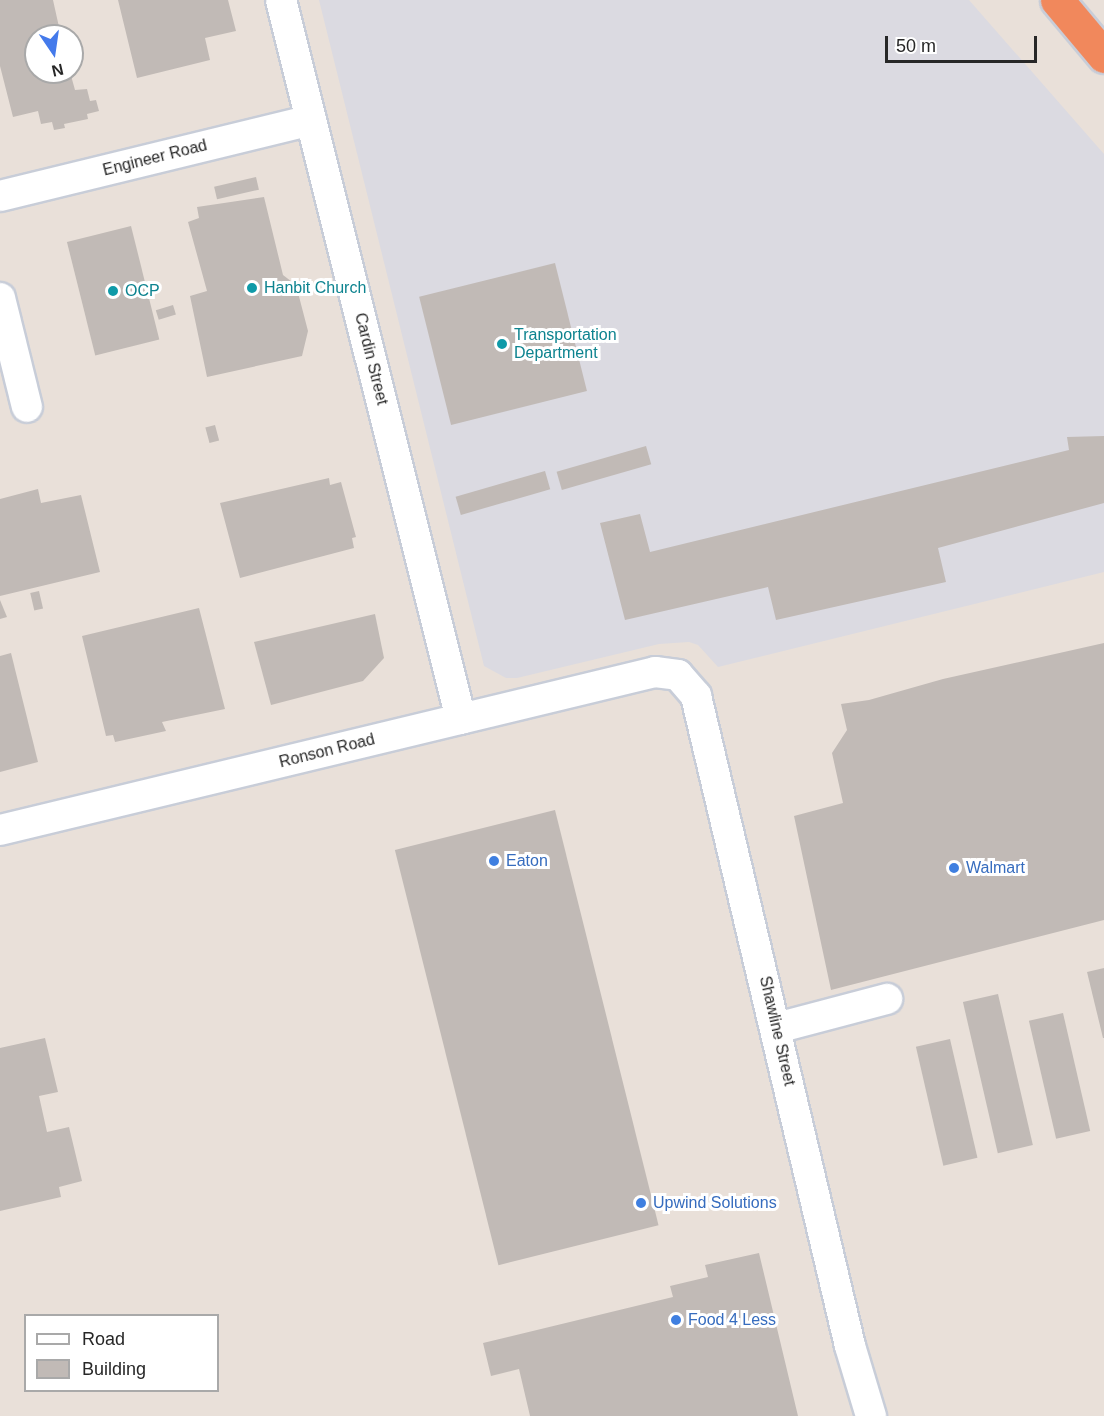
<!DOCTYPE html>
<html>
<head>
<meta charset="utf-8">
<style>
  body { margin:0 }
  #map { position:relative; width:1104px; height:1416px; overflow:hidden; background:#e9e0d9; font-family:Arial,sans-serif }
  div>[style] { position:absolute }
  .industrial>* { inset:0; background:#dbdae1 }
  .building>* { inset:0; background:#c1bab6; transform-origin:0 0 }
  .roads { filter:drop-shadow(2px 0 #c8cdd8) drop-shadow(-2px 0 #c8cdd8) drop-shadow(0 2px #c8cdd8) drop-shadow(0 -2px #c8cdd8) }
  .minor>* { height:30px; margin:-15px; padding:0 15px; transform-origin:15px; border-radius:15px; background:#fff }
  .highway>* { height:33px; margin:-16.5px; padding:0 16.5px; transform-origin:16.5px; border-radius:16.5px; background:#f1885c }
  .dots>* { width:16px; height:16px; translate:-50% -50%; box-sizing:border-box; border:3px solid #fff; border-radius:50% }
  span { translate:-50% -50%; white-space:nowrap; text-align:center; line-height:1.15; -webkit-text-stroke:6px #fff; paint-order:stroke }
  .street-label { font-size:16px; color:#272727 }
  .culture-label { font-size:16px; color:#0d838f }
  .left { translate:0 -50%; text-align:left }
  .shop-label { font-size:16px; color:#366cbe }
  .legend { position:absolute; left:24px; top:1314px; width:195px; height:78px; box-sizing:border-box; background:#fff; border:2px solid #a9a9a9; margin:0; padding:8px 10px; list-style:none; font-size:18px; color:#272727 }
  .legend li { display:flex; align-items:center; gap:12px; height:30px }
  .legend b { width:30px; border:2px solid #a9a9a9 }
  .north { position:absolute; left:24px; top:24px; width:60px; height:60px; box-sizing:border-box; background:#fff; border:2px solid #a9a9a9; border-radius:50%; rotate:167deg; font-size:16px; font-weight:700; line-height:24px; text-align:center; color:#272727 }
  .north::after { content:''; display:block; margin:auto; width:21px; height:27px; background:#447aeb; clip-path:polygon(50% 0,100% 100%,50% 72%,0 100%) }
  .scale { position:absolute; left:885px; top:36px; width:152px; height:27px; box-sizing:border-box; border:3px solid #272727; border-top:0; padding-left:8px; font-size:18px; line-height:21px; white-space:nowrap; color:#272727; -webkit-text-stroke:4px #fff; paint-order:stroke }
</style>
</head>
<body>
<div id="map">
  <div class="industrial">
    <i style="clip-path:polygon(319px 0,969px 0,1104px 154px,1104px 572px,718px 667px,698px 645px,689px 642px,659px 644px,517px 678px,506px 678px,484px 666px)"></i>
  </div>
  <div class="building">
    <i style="clip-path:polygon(0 0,53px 0,61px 36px,36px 36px,36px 72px,70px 72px,75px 90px,87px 89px,90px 101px,96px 100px,99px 111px,87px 114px,88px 119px,64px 124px,65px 128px,54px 130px,52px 122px,41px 124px,38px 111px,13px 117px,0 66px)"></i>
    <i style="clip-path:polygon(118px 0,228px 0,236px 31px,205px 38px,210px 60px,137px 78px)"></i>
    <i style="left:256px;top:177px;width:13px;height:43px;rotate:77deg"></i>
    <i style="clip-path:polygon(264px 197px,283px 275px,296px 285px,308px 331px,302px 356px,207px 377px,190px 296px,207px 291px,188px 222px,199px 218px,197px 207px)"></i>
    <i style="left:131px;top:226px;width:117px;height:66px;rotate:76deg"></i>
    <i style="left:555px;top:263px;width:132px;height:140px;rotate:76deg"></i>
    <i style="left:173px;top:305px;width:10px;height:18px;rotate:73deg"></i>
    <i style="left:215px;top:425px;width:16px;height:10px;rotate:75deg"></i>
    <i style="clip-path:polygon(1104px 436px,1104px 503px,938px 548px,946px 582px,776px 620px,768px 587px,625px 620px,600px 523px,640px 514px,650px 552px,1069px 450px,1067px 437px)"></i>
    <i style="left:646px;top:446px;width:19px;height:93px;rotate:74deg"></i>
    <i style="left:545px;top:471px;width:19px;height:93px;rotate:74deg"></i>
    <i style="clip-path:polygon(329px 478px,330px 485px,341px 482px,356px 537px,352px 538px,354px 548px,240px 578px,220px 503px)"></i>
    <i style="clip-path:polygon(38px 489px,41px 503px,81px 495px,100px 572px,0 596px,0 499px)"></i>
    <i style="left:39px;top:591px;width:18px;height:9px;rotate:77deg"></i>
    <i style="clip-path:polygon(0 600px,7px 617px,0 619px)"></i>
    <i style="clip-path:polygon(199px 608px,225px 709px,162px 722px,166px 731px,115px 742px,113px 735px,106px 736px,82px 636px)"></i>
    <i style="clip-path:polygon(375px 614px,384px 658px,363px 681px,271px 705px,254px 642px)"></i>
    <i style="clip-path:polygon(1104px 643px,1104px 920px,831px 990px,794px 816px,843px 803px,832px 753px,847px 730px,841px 704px,869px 700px,943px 679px)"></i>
    <i style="clip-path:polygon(11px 653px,38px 762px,0 772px,0 656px)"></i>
    <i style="left:555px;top:810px;width:428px;height:165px;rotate:76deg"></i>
    <i style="clip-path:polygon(1104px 968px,1104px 1038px,1103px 1038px,1087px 972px)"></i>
    <i style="left:998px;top:994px;width:155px;height:36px;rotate:77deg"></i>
    <i style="left:1063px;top:1013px;width:121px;height:35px;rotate:77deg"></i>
    <i style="clip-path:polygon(45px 1038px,58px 1092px,39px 1096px,47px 1132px,69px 1127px,82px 1181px,59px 1187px,61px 1197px,0 1211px,0 1048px)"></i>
    <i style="left:950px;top:1039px;width:122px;height:35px;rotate:77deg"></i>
    <i style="clip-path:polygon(759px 1253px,798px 1416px,530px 1416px,519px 1369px,491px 1376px,483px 1343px,673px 1297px,670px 1286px,708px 1277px,705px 1265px)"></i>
  </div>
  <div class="roads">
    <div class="minor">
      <i style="left:281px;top:0;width:741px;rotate:75.95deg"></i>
      <i style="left:0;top:196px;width:320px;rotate:-13.7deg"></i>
      <i style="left:0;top:298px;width:112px;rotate:76.1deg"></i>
      <i style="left:0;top:830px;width:674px;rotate:-13.56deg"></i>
      <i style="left:655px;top:672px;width:23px;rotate:7deg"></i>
      <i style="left:678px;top:675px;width:28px;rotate:49deg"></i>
      <i style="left:696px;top:696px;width:668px;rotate:76.67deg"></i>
      <i style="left:850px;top:1346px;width:73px;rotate:73.3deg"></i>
      <i style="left:777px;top:1028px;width:114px;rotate:-14.8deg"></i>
    </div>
    <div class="highway">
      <i style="left:1057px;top:0;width:73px;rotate:50deg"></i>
    </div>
  </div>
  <div class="dots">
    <i style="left:252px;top:288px;background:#0f9aa8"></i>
    <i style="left:113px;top:291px;background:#0f9aa8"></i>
    <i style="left:502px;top:344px;background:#0f9aa8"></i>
    <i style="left:494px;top:861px;background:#3f7fe0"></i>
    <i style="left:954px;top:868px;background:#3f7fe0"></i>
    <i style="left:641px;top:1203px;background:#3f7fe0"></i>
    <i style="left:676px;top:1320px;background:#3f7fe0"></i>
  </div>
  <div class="street-label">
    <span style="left:155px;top:158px;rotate:-14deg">Engineer Road</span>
    <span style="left:371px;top:359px;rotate:76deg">Cardin Street</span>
    <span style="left:327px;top:751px;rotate:-14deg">Ronson Road</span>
    <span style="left:777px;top:1031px;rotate:77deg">Shawline Street</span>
  </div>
  <div class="culture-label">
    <span class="left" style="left:264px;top:288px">Hanbit Church</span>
    <span class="left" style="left:125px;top:291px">OCP</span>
    <span class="left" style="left:514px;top:344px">Transportation<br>Department</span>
  </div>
  <div class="shop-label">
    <span class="left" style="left:506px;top:861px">Eaton</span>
    <span class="left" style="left:966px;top:868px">Walmart</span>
    <span class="left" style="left:653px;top:1203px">Upwind Solutions</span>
    <span class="left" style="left:688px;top:1320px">Food 4 Less</span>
  </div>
  <ul class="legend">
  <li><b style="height:8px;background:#fff"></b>Road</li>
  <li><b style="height:16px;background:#c1bab6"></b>Building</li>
  </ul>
  <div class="north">N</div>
  <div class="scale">50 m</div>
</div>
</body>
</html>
